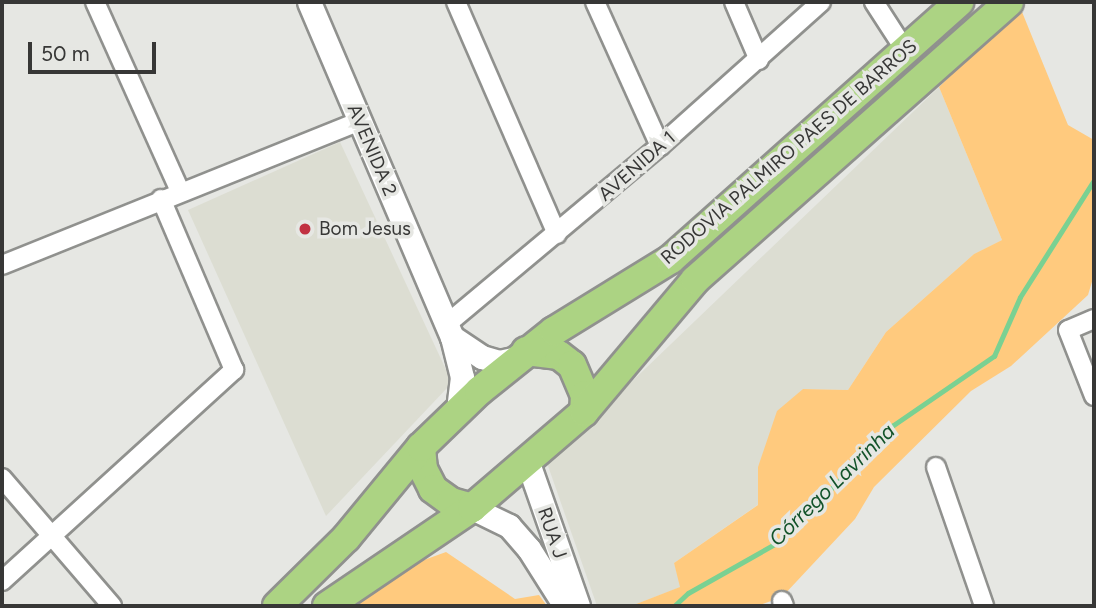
<!DOCTYPE html>
<html>
<head>
<meta charset="utf-8">
<style>
  body { margin:0 }
  #map { position:relative; width:1096px; height:608px; overflow:hidden; background:#e6e7e3; font-family:Figtree,sans-serif }
  div>[style] { position:absolute }
  .built>* { inset:0; background:#dcddd2 }
  .green>* { inset:0; background:#ffca7e }
  .stream>* { height:5px; margin:-2.5px; padding:0 2.5px; transform-origin:2.5px; border-radius:2.5px; background:#7ad192 }
  .roads { filter:drop-shadow(2px 0 #90918e) drop-shadow(-2px 0 #90918e) drop-shadow(0 2px #90918e) drop-shadow(0 -2px #90918e) }
  .minor>* { height:18px; margin:-9px; padding:0 9px; transform-origin:9px; border-radius:9px; background:#fff }
  .tertiary>* { height:23px; margin:-11.5px; padding:0 11.5px; transform-origin:11.5px; border-radius:11.5px; background:#fff }
  .primary>* { height:28px; margin:-14px; padding:0 14px; transform-origin:14px; border-radius:14px; background:#acd383 }
  .dots>* { width:19px; height:19px; translate:-50% -50%; box-sizing:border-box; border:4px solid #e6e7e3; border-radius:50% }
  span { translate:-50% -50%; white-space:nowrap; text-align:center; line-height:1.15; -webkit-text-stroke:7px #e6e7e3; paint-order:stroke }
  .street-label { font-size:19px; color:#373736 }
  .poi-label { font-size:19px; color:#373736 }
  .left { translate:0 -50%; text-align:left }
  .water-label { font-size:21px; color:#13532a; font-style:italic }
  .frame { position:absolute; inset:0; border:4px solid #373736; pointer-events:none }
  .scale { position:absolute; left:28px; top:42px; width:128px; height:32px; box-sizing:border-box; border:4px solid #373736; border-top:0; padding-left:9px; font-size:21px; line-height:24px; white-space:nowrap; color:#373736; -webkit-text-stroke:5px #e6e7e3; paint-order:stroke }
</style>
</head>
<body>
<div id="map">
  <div class="built">
    <i style="clip-path:polygon(939px 87px,1002px 240px,974px 254px,886px 332px,848px 390px,803px 389px,758px 467px,759px 504px,674px 563px,681px 587px,631px 606px,597px 606px,547px 463px)"></i>
    <i style="clip-path:polygon(340px 142px,448px 374px,448px 387px,326px 516px,188px 210px)"></i>
  </div>
  <div class="green">
    <i style="clip-path:polygon(1020px 7px,1068px 125px,1094px 140px,1094px 275px,1088px 295px,1011px 366px,971px 391px,874px 487px,855px 519px,782px 597px,757px 606px,631px 606px,680px 587px,674px 563px,758px 505px,758px 467px,777px 411px,803px 389px,848px 390px,886px 332px,974px 254px,1002px 240px,939px 87px)"></i>
    <i style="clip-path:polygon(446px 552px,515px 599px,539px 595px,547px 606px,356px 606px,413px 564px)"></i>
  </div>
  <div class="stream">
    <i style="left:674px;top:606px;width:19px;rotate:-43deg"></i>
    <i style="left:688px;top:593px;width:106px;rotate:-29.5deg"></i>
    <i style="left:780px;top:541px;width:161px;rotate:-45.8deg"></i>
    <i style="left:892px;top:426px;width:124px;rotate:-34.5deg"></i>
    <i style="left:994px;top:356px;width:64px;rotate:-66.2deg"></i>
    <i style="left:1020px;top:297px;width:138px;rotate:-57.7deg"></i>
  </div>
  <div class="roads">
    <div class="minor">
      <i style="left:95px;top:2px;width:207px;rotate:65.8deg"></i>
      <i style="left:456px;top:2px;width:253px;rotate:66.5deg"></i>
      <i style="left:595px;top:2px;width:158px;rotate:65.7deg"></i>
      <i style="left:734px;top:2px;width:63px;rotate:66.7deg"></i>
      <i style="left:874px;top:2px;width:57px;rotate:57.1deg"></i>
      <i style="left:2px;top:265px;width:386px;rotate:-21.9deg"></i>
      <i style="left:1094px;top:319px;width:28px;rotate:157deg"></i>
      <i style="left:1068px;top:330px;width:71px;rotate:68.5deg"></i>
      <i style="left:447px;top:324px;width:278px;rotate:-39.9deg"></i>
      <i style="left:660px;top:146px;width:216px;rotate:-41.8deg"></i>
      <i style="left:936px;top:467px;width:147px;rotate:70.9deg"></i>
      <i style="left:2px;top:478px;width:169px;rotate:49.3deg"></i>
      <i style="left:2px;top:581px;width:314px;rotate:-42.3deg"></i>
      <i style="left:234px;top:370px;width:186px;rotate:-113.1deg"></i>
      <i style="left:782px;top:601px;width:5px;rotate:68deg"></i>
    </div>
    <div class="tertiary">
      <i style="left:309px;top:2px;width:364px;rotate:66.9deg"></i>
      <i style="left:452px;top:337px;width:41px;rotate:76deg"></i>
      <i style="left:462px;top:377px;width:33px;rotate:97deg"></i>
      <i style="left:452px;top:337px;width:36px;rotate:34deg"></i>
      <i style="left:482px;top:357px;width:18px;rotate:16deg"></i>
      <i style="left:499px;top:362px;width:19px;rotate:-12deg"></i>
      <i style="left:527px;top:460px;width:155px;rotate:70.7deg"></i>
      <i style="left:472px;top:508px;width:41px;rotate:25.9deg"></i>
      <i style="left:509px;top:526px;width:30px;rotate:49deg"></i>
      <i style="left:529px;top:549px;width:67px;rotate:57.7deg"></i>
    </div>
    <div class="primary">
      <i style="left:526px;top:351px;width:33px;rotate:7deg"></i>
      <i style="left:559px;top:355px;width:16px;rotate:38deg"></i>
      <i style="left:572px;top:365px;width:33px;rotate:67deg"></i>
      <i style="left:585px;top:395px;width:17px;rotate:93deg"></i>
      <i style="left:421px;top:447px;width:22px;rotate:85deg"></i>
      <i style="left:423px;top:469px;width:22px;rotate:63deg"></i>
      <i style="left:433px;top:489px;width:22px;rotate:36deg"></i>
      <i style="left:451px;top:502px;width:22px;rotate:16deg"></i>
      <i style="left:277px;top:606px;width:97px;rotate:-44.6deg"></i>
      <i style="left:346px;top:538px;width:118px;rotate:-50.5deg"></i>
      <i style="left:421px;top:447px;width:81px;rotate:-44deg"></i>
      <i style="left:479px;top:391px;width:96px;rotate:-38.7deg"></i>
      <i style="left:554px;top:331px;width:137px;rotate:-31.6deg"></i>
      <i style="left:671px;top:259px;width:386px;rotate:-41.7deg"></i>
      <i style="left:327px;top:606px;width:175px;rotate:-34.1deg"></i>
      <i style="left:472px;top:508px;width:148px;rotate:-40.6deg"></i>
      <i style="left:584px;top:412px;width:172px;rotate:-49.9deg"></i>
      <i style="left:695px;top:280px;width:419px;rotate:-41.5deg"></i>
    </div>
  </div>
  <div class="dots">
    <i style="left:305px;top:229px;background:#c13142"></i>
  </div>
  <div class="street-label">
    <span style="left:372px;top:150px;rotate:67deg">AVENIDA 2</span>
    <span style="left:789px;top:152px;rotate:-41deg">RODOVIA PALMIRO PAES DE BARROS</span>
    <span style="left:637px;top:166px;rotate:-41deg">AVENIDA 1</span>
    <span style="left:552px;top:533px;rotate:71deg">RUA J</span>
  </div>
  <div class="poi-label">
    <span class="left" style="left:319px;top:229px">Bom Jesus</span>
  </div>
  <div class="water-label">
    <span style="left:832px;top:485px;rotate:-44deg">Córrego Lavrinha</span>
  </div>
  <div class="frame"></div>
  <div class="scale">50 m</div>
</div>
</body>
</html>
